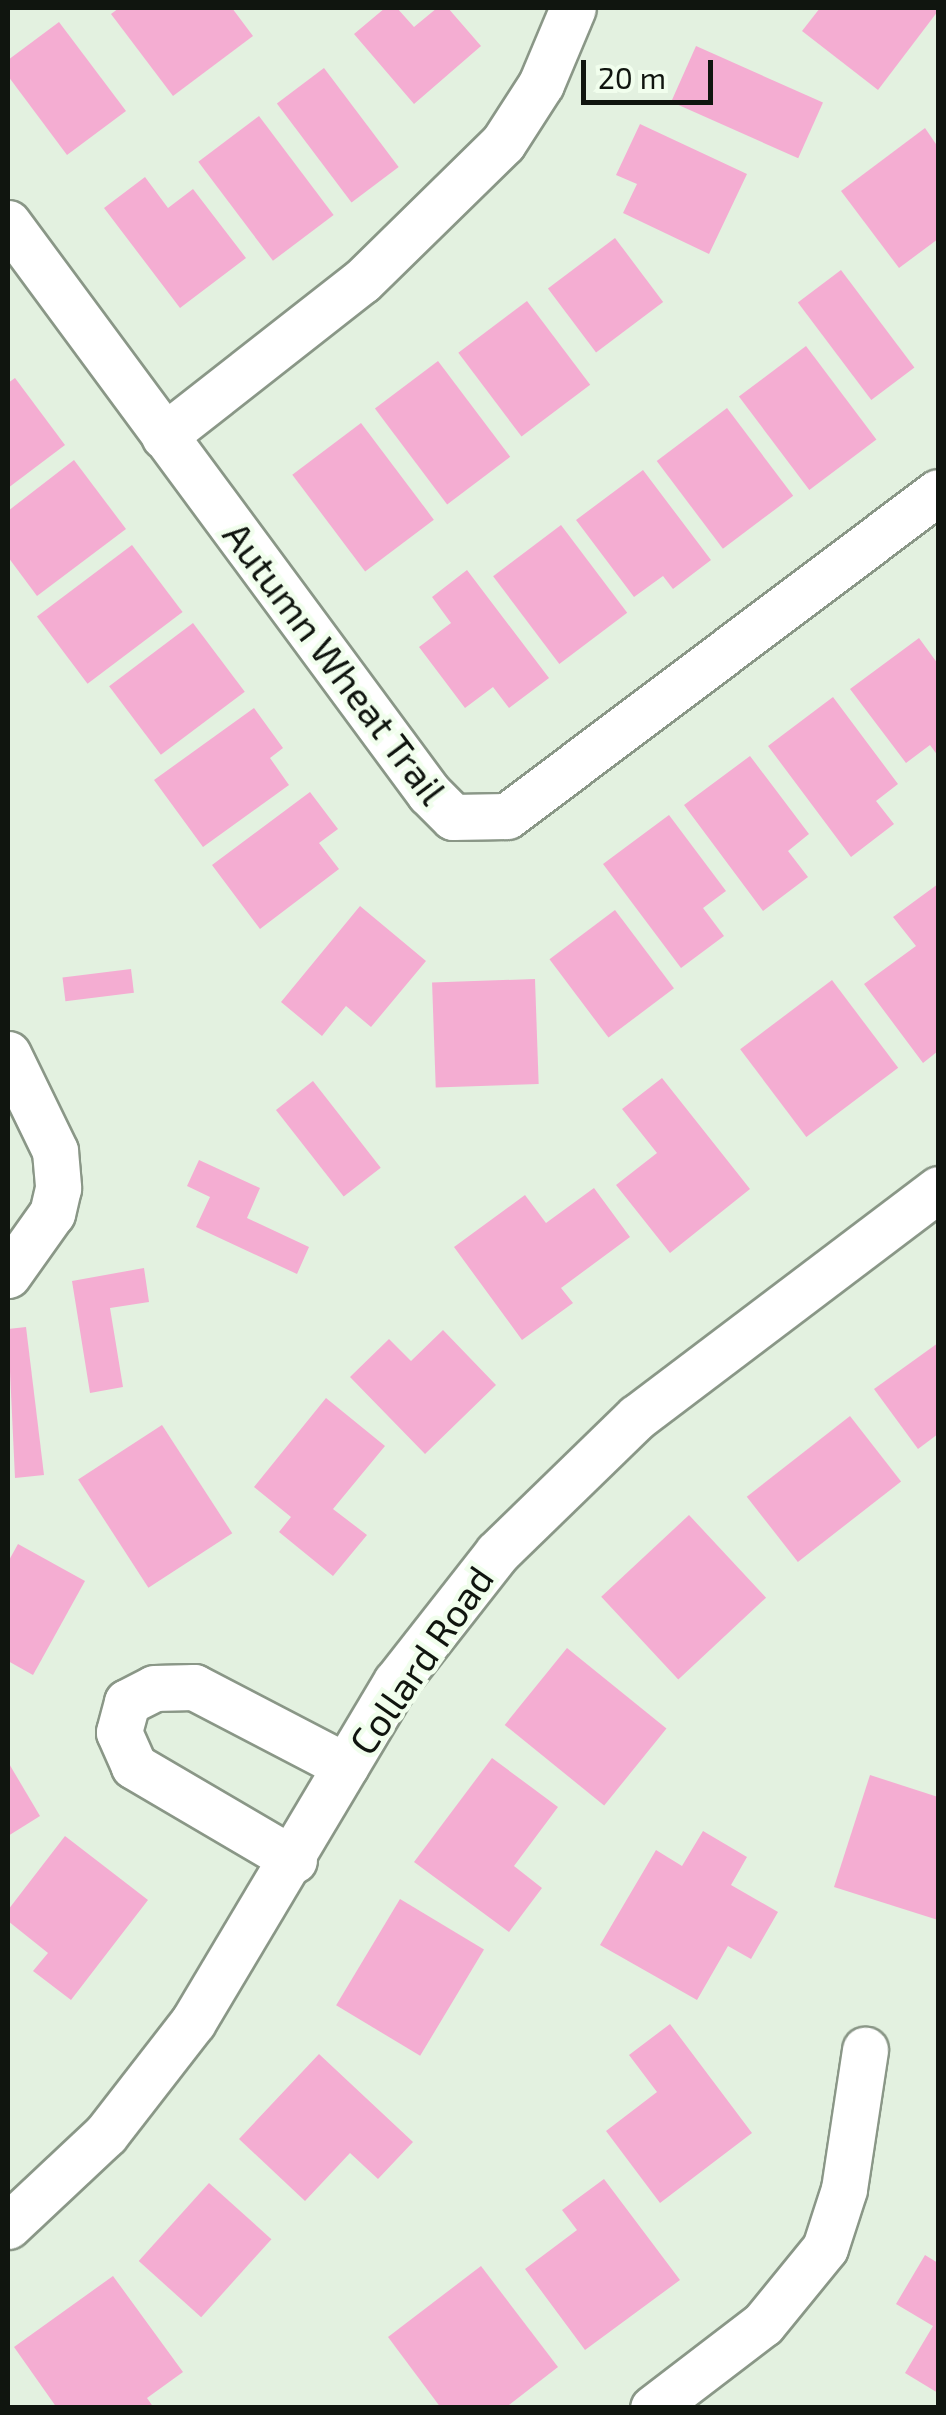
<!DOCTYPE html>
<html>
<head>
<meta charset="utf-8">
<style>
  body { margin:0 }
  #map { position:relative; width:946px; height:2415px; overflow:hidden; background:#e3f1e0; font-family:"Exo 2",sans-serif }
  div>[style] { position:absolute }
  .building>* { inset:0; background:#f4add2; transform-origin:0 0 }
  .roads { filter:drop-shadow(2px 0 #8a9787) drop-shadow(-2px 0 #8a9787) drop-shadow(0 2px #8a9787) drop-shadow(0 -2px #8a9787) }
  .minor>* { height:45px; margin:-22.5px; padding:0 22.5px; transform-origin:22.5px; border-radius:22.5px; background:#fff }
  span { translate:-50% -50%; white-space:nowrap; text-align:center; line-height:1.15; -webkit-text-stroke:9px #f1feed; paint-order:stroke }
  .street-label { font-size:38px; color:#10150f }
  .frame { position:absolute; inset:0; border:10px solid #10150f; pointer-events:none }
  .scale { position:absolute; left:581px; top:60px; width:132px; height:45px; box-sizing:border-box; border:5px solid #10150f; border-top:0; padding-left:12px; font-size:30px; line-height:35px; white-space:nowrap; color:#10150f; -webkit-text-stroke:8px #f1feed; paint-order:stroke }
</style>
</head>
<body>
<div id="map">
  <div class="building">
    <i style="clip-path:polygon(119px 8px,232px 8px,253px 36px,173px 96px,111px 14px)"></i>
    <i style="clip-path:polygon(385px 8px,397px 8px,414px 27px,437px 8px,448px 8px,481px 46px,414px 104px,354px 34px)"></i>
    <i style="clip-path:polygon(820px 8px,937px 8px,938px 11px,878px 90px,802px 31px)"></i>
    <i style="clip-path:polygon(59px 22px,126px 111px,67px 155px,8px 76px,8px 60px)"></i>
    <i style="left:696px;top:46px;width:139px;height:61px;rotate:24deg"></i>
    <i style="left:324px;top:68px;width:124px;height:59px;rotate:53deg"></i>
    <i style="left:259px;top:116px;width:124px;height:76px;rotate:53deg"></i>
    <i style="clip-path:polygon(640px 124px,747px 174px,709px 254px,623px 213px,637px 184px,616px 175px)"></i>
    <i style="clip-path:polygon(925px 128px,938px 147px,938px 239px,899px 268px,841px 191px)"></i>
    <i style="clip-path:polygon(145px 177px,168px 208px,193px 189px,246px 258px,180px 308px,104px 208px)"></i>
    <i style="left:615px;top:238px;width:80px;height:84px;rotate:53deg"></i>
    <i style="left:841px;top:270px;width:122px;height:54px;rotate:53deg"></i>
    <i style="left:527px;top:301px;width:105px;height:86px;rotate:53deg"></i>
    <i style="left:806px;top:346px;width:117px;height:84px;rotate:53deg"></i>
    <i style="left:438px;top:361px;width:120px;height:79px;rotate:53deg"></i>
    <i style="clip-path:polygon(15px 378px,65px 445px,8px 488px,8px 383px)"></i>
    <i style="left:727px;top:408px;width:110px;height:88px;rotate:53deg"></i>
    <i style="left:361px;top:423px;width:121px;height:86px;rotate:53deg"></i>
    <i style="clip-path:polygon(74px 460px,126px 529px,37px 596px,8px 557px,8px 511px)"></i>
    <i style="clip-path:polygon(643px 470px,711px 560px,673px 589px,663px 576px,634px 597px,576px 520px)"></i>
    <i style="left:561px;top:525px;width:110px;height:85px;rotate:53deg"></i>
    <i style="left:132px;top:545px;width:84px;height:119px;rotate:53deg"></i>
    <i style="clip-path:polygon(467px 570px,549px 678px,509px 708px,493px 687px,465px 708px,419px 647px,451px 623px,432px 597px)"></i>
    <i style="left:193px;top:623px;width:86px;height:105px;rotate:53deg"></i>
    <i style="clip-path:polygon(919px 638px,938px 664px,938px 756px,930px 745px,906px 763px,850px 689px)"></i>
    <i style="clip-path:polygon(833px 697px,898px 784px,876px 801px,894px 824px,851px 857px,768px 746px)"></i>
    <i style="clip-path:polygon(254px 708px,283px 748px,270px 758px,289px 785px,203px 847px,154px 780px)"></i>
    <i style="clip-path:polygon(750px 756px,809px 834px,788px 851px,808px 877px,763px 911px,684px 805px)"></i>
    <i style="clip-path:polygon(310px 792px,338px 829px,319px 843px,339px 869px,260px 929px,212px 865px)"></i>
    <i style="clip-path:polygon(669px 815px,726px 891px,703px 908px,724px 936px,681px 968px,603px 864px)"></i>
    <i style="clip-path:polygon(938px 884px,938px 1051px,923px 1063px,864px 984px,916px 946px,893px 917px)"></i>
    <i style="clip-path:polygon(360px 906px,426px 961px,371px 1027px,346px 1006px,322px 1036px,281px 1002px)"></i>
    <i style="left:615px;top:910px;width:98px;height:82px;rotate:53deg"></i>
    <i style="left:131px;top:969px;width:24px;height:69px;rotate:83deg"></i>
    <i style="left:535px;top:979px;width:105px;height:103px;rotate:88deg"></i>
    <i style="left:832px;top:980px;width:110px;height:115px;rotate:53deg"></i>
    <i style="clip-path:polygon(662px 1078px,750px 1189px,670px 1253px,616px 1185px,657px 1153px,622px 1109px)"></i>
    <i style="left:313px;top:1081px;width:110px;height:47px;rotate:52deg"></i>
    <i style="clip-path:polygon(199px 1160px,260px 1188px,247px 1218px,309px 1247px,297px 1274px,196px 1227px,210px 1197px,187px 1186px)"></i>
    <i style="clip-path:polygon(594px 1188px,630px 1237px,561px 1288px,573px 1303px,522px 1340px,454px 1247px,525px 1195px,546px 1223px)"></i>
    <i style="clip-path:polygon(144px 1268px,149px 1302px,110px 1308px,123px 1387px,90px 1393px,72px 1281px)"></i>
    <i style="clip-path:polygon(26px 1327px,44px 1475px,15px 1478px,8px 1329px)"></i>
    <i style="clip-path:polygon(443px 1330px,496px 1385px,425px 1454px,350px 1377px,389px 1339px,411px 1361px)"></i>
    <i style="clip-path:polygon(938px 1343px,938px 1434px,918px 1449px,874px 1389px)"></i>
    <i style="clip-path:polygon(326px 1398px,385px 1446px,333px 1509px,367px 1535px,333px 1576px,279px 1532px,291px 1517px,254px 1487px)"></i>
    <i style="left:850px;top:1416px;width:83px;height:131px;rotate:52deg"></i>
    <i style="left:162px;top:1425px;width:129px;height:100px;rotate:57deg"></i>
    <i style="left:689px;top:1515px;width:113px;height:120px;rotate:47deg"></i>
    <i style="clip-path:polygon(18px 1544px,85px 1581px,33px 1675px,8px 1661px,8px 1562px)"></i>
    <i style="left:567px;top:1648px;width:128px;height:99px;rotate:39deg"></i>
    <i style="clip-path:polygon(492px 1758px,558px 1807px,514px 1866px,542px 1888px,509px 1932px,414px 1862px)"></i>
    <i style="clip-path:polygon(8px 1762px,40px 1816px,8px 1836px)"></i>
    <i style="clip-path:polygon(870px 1775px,938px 1797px,938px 1920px,834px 1887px)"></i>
    <i style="clip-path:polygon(703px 1831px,747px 1857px,731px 1885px,778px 1912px,751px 1959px,728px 1946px,697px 2000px,600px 1945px,656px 1850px,682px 1866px)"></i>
    <i style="clip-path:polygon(65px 1836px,148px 1900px,71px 2000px,33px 1971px,48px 1953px,8px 1921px,8px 1910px)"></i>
    <i style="left:400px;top:1899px;width:98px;height:124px;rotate:31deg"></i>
    <i style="clip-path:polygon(670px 2024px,752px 2133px,660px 2203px,606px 2131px,657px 2092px,629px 2055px)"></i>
    <i style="clip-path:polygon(319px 2054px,413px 2142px,378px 2179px,350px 2153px,305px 2201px,239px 2139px)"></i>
    <i style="clip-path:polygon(604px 2179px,680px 2280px,585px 2350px,525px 2269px,577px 2230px,562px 2210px)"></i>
    <i style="left:209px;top:2183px;width:84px;height:105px;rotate:42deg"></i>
    <i style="clip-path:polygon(925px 2255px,938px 2263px,938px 2393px,905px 2373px,933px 2326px,896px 2304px)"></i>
    <i style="clip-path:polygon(481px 2266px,558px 2367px,505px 2408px,441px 2408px,388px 2337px)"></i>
    <i style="clip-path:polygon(113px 2276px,183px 2372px,147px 2398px,154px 2408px,57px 2408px,14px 2347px)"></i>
  </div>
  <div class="roads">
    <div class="minor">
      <i style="left:8px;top:223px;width:709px;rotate:53.55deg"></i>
      <i style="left:429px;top:793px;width:34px;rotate:45deg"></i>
      <i style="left:453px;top:817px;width:54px;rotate:-1.1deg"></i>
      <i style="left:507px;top:816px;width:539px;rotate:-36.93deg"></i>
      <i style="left:164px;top:436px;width:251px;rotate:-38.1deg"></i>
      <i style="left:362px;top:281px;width:197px;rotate:-44.4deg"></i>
      <i style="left:503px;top:143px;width:70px;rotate:-57.2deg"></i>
      <i style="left:541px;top:84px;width:82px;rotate:-67.2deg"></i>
      <i style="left:8px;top:1054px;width:108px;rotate:64.1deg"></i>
      <i style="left:55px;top:1151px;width:37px;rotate:85deg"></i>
      <i style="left:58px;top:1188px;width:26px;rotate:103deg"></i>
      <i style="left:52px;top:1213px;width:76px;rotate:125.4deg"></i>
      <i style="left:294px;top:1860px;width:186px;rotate:-149.6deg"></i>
      <i style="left:134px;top:1766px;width:37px;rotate:-114deg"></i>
      <i style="left:119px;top:1732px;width:31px;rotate:-75deg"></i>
      <i style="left:127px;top:1702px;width:30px;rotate:-27deg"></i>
      <i style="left:154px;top:1688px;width:40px;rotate:-1.4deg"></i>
      <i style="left:194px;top:1687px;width:171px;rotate:27.5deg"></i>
      <i style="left:8px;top:2226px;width:134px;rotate:-43.2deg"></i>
      <i style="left:106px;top:2134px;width:142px;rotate:-52.2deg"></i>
      <i style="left:193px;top:2022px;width:396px;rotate:-59.2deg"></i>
      <i style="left:396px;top:1682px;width:164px;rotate:-51.9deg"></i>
      <i style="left:497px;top:1553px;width:195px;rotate:-44.2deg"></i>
      <i style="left:637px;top:1417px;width:378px;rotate:-37.1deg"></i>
      <i style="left:653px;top:2408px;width:138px;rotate:-37.4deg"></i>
      <i style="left:763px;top:2324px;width:98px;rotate:-50.8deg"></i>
      <i style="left:825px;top:2248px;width:62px;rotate:-72.1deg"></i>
      <i style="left:844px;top:2189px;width:141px;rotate:-81.4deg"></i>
    </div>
  </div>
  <div class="street-label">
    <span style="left:335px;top:663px;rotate:53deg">Autumn Wheat Trail</span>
    <span style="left:421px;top:1660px;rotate:-55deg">Collard Road</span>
  </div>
  <div class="frame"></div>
  <div class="scale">20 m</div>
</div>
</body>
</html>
